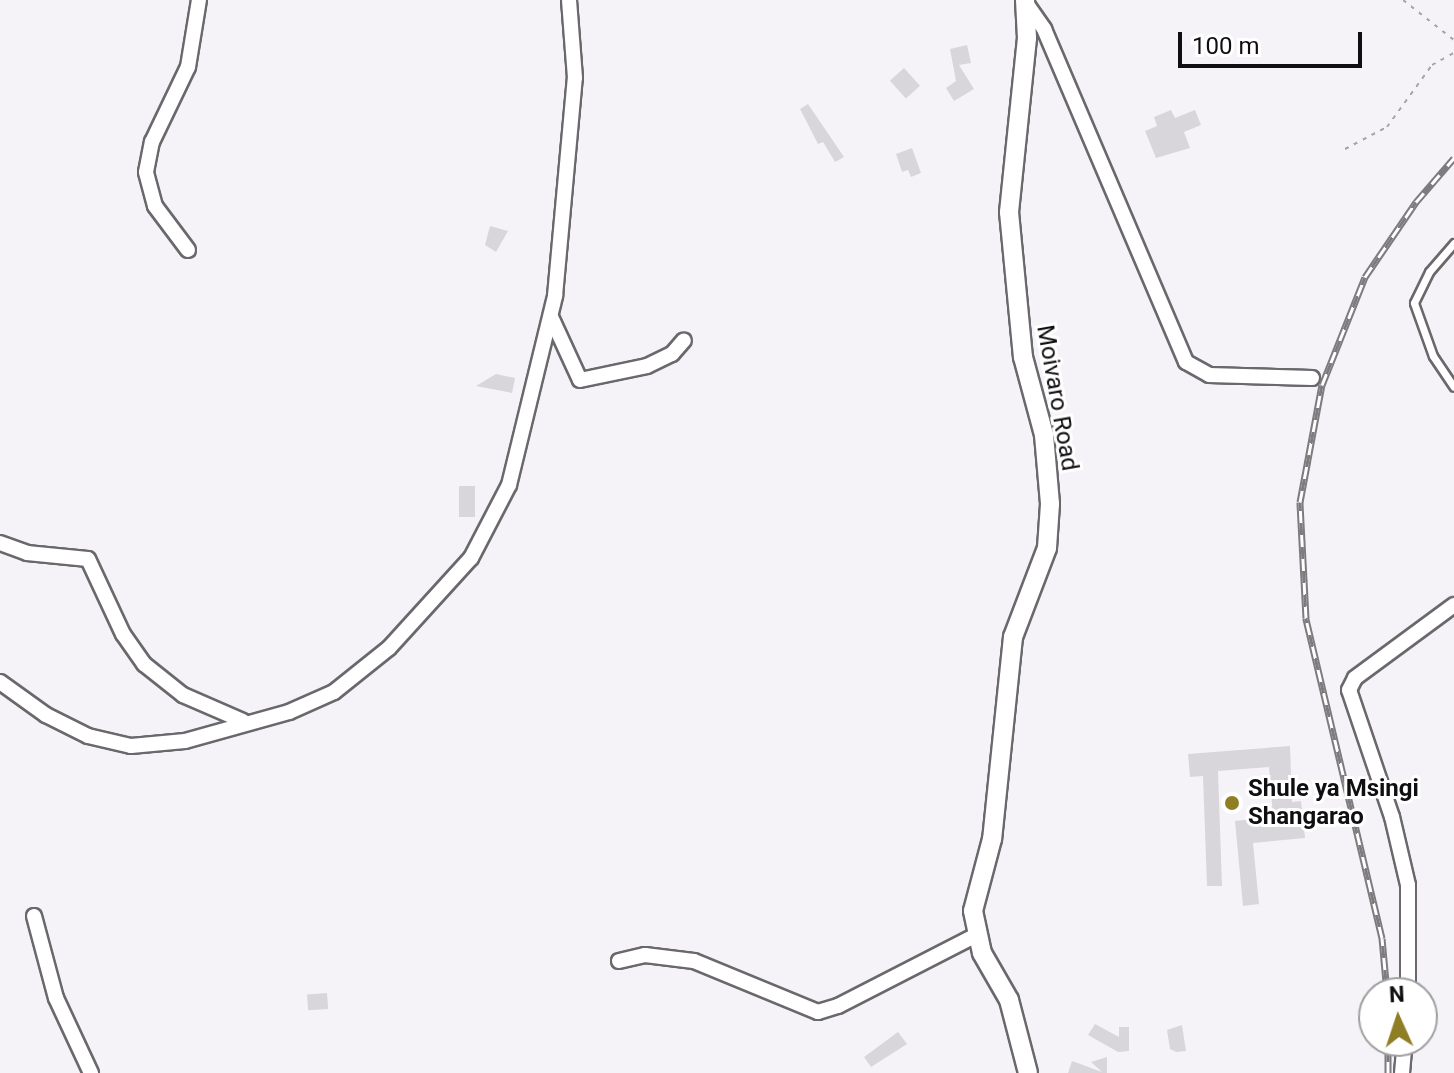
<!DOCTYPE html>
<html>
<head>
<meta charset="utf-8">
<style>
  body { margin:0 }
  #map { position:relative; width:1454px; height:1073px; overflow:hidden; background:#f6f3f8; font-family:Roboto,sans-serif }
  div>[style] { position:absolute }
  .building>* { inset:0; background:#d9d6db; transform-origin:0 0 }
  .path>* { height:2px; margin-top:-1px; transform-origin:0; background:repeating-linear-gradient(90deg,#a6a4a8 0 4px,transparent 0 10px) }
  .roads { filter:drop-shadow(2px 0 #6a686d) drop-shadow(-2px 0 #6a686d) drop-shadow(0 2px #6a686d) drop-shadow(0 -2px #6a686d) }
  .lane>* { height:7px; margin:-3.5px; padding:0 3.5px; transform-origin:3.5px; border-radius:3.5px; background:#fff }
  .street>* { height:14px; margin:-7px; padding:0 7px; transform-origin:7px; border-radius:7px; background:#fff }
  .secondary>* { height:18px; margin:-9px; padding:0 9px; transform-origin:9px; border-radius:9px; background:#fff }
  .rail>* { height:7px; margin-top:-3.5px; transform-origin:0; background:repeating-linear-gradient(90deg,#fff 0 12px,#7d7b7e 0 24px); box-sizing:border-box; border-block:2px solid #7d7b7e }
  .dots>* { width:22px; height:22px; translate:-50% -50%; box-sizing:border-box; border:4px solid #fff; border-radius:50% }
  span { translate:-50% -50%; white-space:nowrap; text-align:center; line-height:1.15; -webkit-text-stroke:6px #fff; paint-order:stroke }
  .street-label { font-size:24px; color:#0f0e10 }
  .poi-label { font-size:24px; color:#0f0e10; font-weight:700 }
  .left { translate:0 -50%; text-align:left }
  .north { position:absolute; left:1358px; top:977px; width:80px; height:80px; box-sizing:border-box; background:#fff; border:2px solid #9f9f9f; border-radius:50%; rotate:357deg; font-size:22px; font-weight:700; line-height:32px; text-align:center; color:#0f0e10 }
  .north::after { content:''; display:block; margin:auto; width:28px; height:36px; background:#907e25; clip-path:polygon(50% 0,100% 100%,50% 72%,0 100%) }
  .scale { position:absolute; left:1178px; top:32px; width:184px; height:36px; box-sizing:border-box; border:4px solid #0f0e10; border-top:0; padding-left:10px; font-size:24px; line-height:28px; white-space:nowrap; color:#0f0e10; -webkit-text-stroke:6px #fff; paint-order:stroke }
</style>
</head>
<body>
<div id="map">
  <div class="building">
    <i style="clip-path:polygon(967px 45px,971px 63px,959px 65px,974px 89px,954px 101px,946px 88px,956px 81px,950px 49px)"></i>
    <i style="left:904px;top:68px;width:24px;height:19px;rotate:48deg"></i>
    <i style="clip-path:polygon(808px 104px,844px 157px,835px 162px,823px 142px,818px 144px,800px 109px)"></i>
    <i style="clip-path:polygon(1171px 110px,1175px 118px,1195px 110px,1201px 125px,1184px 132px,1190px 148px,1156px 158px,1145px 131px,1157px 126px,1154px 117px)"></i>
    <i style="clip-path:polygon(912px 148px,921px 173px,911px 177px,908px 170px,902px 172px,896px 154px)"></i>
    <i style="clip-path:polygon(490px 226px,508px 231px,496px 252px,485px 245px)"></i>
    <i style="clip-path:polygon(496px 374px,515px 378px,512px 393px,476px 386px)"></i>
    <i style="left:459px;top:486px;width:16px;height:31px"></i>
    <i style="clip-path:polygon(1290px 746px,1292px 802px,1301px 801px,1305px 838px,1253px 843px,1259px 904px,1243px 906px,1235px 821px,1273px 817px,1269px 767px,1218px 771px,1222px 886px,1207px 886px,1203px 776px,1190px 777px,1188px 754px)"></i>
    <i style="left:327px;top:993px;width:16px;height:20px;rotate:86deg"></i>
    <i style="clip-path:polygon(1095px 1024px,1119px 1037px,1119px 1027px,1129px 1027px,1129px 1051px,1118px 1052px,1088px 1035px)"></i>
    <i style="clip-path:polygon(1182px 1025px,1186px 1051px,1176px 1052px,1170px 1049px,1167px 1030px)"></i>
    <i style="clip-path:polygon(898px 1032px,907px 1044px,871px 1067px,864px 1057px)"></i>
    <i style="clip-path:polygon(1107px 1057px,1107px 1073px,1068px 1073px,1072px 1061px,1102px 1072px,1091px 1062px)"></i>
  </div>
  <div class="path">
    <i style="left:1403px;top:0;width:65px;rotate:38.1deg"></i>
    <i style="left:1345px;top:149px;width:47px;rotate:-27.6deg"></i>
    <i style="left:1387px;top:127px;width:77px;rotate:-54deg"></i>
    <i style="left:1432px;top:65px;width:25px;rotate:-29deg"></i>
  </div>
  <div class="roads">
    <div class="lane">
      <i style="left:1454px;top:243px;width:38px;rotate:131deg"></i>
      <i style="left:1429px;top:272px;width:34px;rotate:116deg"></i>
      <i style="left:1414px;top:303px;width:56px;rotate:70.3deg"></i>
      <i style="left:1433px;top:356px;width:37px;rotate:56deg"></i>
    </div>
    <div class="street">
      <i style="left:1026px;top:3px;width:32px;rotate:55deg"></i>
      <i style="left:1044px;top:29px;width:362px;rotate:66.9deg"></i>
      <i style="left:1186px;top:362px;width:26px;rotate:29deg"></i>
      <i style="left:1209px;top:375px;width:103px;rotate:1.7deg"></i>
      <i style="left:188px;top:250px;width:55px;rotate:-126.9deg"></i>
      <i style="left:155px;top:206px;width:35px;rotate:-105deg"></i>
      <i style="left:146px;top:172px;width:31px;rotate:-79deg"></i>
      <i style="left:152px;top:142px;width:83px;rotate:-64.4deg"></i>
      <i style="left:188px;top:67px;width:68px;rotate:-80.7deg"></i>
      <i style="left:551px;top:317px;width:69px;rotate:65.3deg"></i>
      <i style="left:580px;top:380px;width:68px;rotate:-11.8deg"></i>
      <i style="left:647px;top:366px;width:28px;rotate:-26deg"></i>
      <i style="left:672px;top:354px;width:18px;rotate:-49deg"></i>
      <i style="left:0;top:543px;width:29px;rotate:20deg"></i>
      <i style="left:27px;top:553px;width:61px;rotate:5.6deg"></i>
      <i style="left:88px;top:559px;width:83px;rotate:65deg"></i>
      <i style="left:123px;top:634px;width:37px;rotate:55deg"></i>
      <i style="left:144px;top:664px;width:50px;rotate:38.5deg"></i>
      <i style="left:183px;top:695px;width:65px;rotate:23.4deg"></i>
      <i style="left:0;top:682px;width:57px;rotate:35.7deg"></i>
      <i style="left:46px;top:715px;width:47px;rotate:26.6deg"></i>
      <i style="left:88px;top:736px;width:44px;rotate:13.1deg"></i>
      <i style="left:131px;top:746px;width:54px;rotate:-5.3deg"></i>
      <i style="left:185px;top:741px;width:108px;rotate:-15.6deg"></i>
      <i style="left:289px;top:712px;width:49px;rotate:-24deg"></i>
      <i style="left:334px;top:692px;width:70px;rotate:-38.7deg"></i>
      <i style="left:389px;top:648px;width:122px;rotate:-47.7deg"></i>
      <i style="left:471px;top:558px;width:82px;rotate:-62.5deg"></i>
      <i style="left:509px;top:485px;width:195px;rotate:-76.3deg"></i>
      <i style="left:555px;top:296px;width:219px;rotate:-84.8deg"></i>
      <i style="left:575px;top:78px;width:78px;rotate:-94.4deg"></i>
      <i style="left:34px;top:916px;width:85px;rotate:75deg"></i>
      <i style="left:56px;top:998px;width:83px;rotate:65deg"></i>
      <i style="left:619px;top:961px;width:27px;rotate:-13deg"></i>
      <i style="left:645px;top:955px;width:49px;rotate:7deg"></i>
      <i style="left:694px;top:961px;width:134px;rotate:22.4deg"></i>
      <i style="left:818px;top:1012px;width:21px;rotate:-17deg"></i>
      <i style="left:838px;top:1006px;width:155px;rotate:-27.2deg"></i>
      <i style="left:1408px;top:993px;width:108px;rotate:-90deg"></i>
      <i style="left:1408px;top:885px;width:70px;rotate:-103.2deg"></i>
      <i style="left:1392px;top:817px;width:134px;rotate:-108.7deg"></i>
      <i style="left:1349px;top:690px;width:13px;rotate:-63deg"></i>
      <i style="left:1355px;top:678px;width:123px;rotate:-36.4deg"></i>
      <i style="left:1402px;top:1073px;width:32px;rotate:-85deg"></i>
    </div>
    <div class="secondary">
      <i style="left:1025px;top:0;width:38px;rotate:87deg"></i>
      <i style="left:1027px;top:38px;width:175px;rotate:95.9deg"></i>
      <i style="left:1009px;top:212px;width:146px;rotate:84.5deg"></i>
      <i style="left:1023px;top:357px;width:81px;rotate:74.9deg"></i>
      <i style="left:1044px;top:435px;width:69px;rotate:85deg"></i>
      <i style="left:1050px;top:504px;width:44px;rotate:93.9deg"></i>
      <i style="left:1047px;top:548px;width:95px;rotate:110.9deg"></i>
      <i style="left:1013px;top:637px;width:203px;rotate:95.9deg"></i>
      <i style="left:992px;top:839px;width:74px;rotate:104.8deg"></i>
      <i style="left:973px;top:911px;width:43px;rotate:77.9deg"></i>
      <i style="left:982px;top:953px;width:54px;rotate:60.1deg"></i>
      <i style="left:1009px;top:1000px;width:75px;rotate:75.4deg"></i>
    </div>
  </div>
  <div class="rail">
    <i style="left:1387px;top:993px;width:55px;rotate:-95.2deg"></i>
    <i style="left:1382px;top:938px;width:329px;rotate:-103.4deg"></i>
    <i style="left:1306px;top:618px;width:116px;rotate:-93deg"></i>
    <i style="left:1300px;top:502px;width:119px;rotate:-79.4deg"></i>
    <i style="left:1322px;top:385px;width:116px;rotate:-68.3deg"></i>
    <i style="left:1365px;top:277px;width:91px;rotate:-55.8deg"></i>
    <i style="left:1416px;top:202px;width:58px;rotate:-49.2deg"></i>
    <i style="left:1388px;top:1073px;width:32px;rotate:-90deg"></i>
  </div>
  <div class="dots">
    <i style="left:1232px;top:803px;background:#907e25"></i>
  </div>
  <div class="street-label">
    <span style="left:1057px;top:398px;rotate:80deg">Moivaro Road</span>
  </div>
  <div class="poi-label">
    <span class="left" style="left:1248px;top:803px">Shule ya Msingi<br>Shangarao</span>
  </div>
  <div class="north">N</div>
  <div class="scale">100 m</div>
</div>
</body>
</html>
